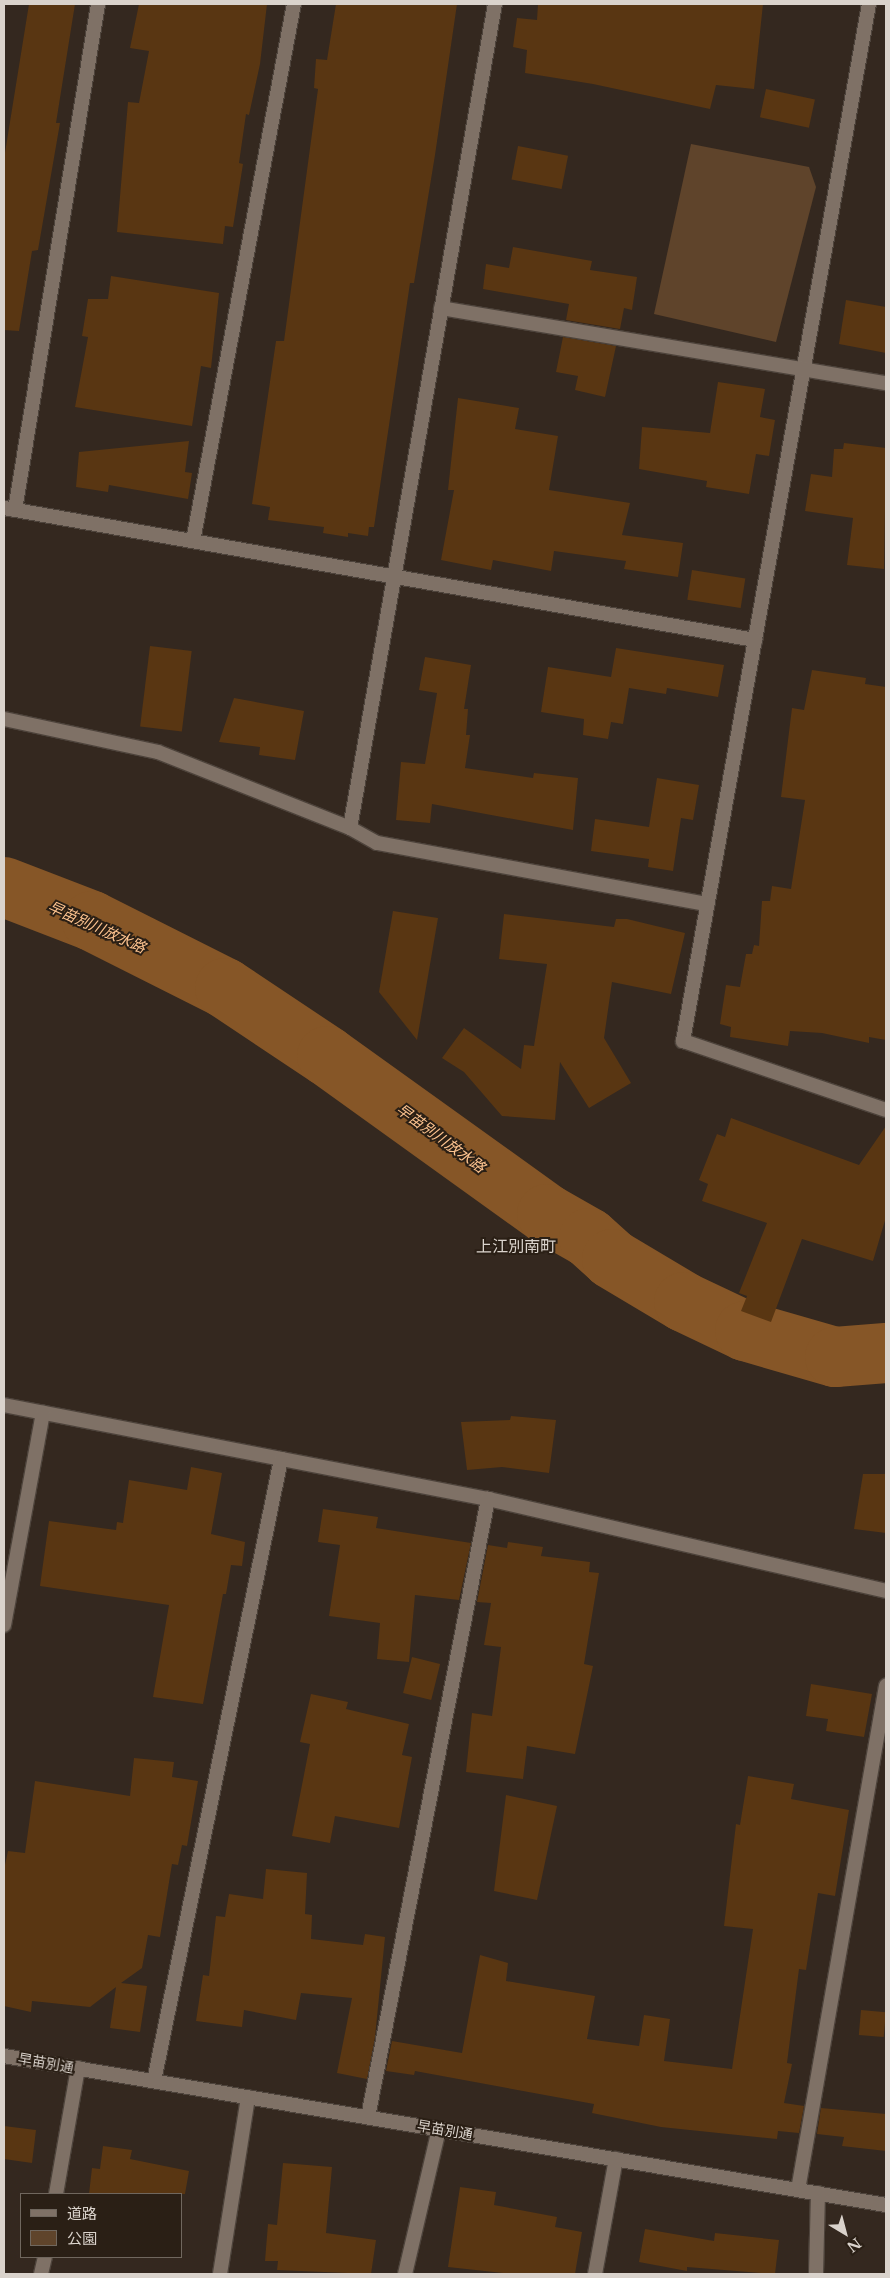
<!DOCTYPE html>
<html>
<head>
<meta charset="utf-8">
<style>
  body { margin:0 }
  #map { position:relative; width:890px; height:2278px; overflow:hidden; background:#34281f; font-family:"Libre Baskerville","Noto Sans JP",serif }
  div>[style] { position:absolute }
  .green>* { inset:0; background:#5f442b }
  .river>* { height:60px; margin:-30px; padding:0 30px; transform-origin:30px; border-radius:30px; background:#865627 }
  .building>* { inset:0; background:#593612; transform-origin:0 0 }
  .roads { filter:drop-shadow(1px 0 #4d433b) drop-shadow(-1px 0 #4d433b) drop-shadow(0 1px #4d433b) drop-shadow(0 -1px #4d433b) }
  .minor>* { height:14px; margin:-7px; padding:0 7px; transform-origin:7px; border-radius:7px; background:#7f7166 }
  .tertiary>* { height:14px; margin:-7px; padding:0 7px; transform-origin:7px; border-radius:7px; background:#7f7166 }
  span { translate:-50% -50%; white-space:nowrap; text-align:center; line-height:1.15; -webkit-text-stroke:4px #2a1f15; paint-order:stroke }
  .street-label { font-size:14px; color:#dad3cc }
  .water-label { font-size:15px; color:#fdc38f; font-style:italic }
  .quarter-label { font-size:16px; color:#dad3cc }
  .frame { position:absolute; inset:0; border:5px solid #dad3cc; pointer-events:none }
  .legend { position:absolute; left:20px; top:2193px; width:162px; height:65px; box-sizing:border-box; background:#2a1f15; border:1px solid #70675e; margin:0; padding:6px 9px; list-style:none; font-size:15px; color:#dad3cc }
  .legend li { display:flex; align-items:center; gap:10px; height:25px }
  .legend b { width:25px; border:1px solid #70675e }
  .north { position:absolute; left:820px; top:2208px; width:50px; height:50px; -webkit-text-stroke:4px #2a1f15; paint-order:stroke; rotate:143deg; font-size:14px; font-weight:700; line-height:20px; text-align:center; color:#dad3cc }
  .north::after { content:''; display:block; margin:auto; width:18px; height:22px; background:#dad3cc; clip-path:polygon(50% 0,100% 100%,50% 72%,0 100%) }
</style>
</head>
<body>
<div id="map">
  <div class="green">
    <i style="clip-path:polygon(691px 144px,809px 167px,816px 187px,776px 342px,654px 314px)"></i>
  </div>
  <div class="river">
    <i style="left:4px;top:887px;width:94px;rotate:21.1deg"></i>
    <i style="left:92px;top:921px;width:149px;rotate:26.7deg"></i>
    <i style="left:225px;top:988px;width:123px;rotate:33.7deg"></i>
    <i style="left:327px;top:1056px;width:271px;rotate:35.7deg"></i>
    <i style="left:547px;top:1214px;width:48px;rotate:29.7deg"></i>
    <i style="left:589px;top:1238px;width:31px;rotate:42deg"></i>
    <i style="left:612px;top:1259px;width:84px;rotate:30.8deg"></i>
    <i style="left:684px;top:1302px;width:68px;rotate:25.4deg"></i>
    <i style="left:745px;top:1331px;width:94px;rotate:16.1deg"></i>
    <i style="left:835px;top:1357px;width:51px;rotate:-4.5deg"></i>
  </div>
  <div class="building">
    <i style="clip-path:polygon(29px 4px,75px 4px,56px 123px,60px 123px,38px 250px,32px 251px,19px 331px,4px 330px,4px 159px)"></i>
    <i style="clip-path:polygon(139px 4px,267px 4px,260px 64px,249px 115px,246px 114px,239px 163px,243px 164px,233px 227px,225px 226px,223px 244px,117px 232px,128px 102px,139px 103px,149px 51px,130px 48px)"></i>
    <i style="clip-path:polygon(336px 4px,457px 4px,435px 155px,414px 283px,410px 283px,374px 527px,369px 527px,368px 536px,348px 533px,348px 537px,323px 533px,324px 527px,268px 520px,270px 507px,252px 504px,276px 341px,284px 341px,318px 89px,314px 88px,316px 59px,327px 60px)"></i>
    <i style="clip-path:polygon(538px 4px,763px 4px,754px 89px,716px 85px,710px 109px,593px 84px,525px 73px,527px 50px,513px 47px,517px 18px,537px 20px)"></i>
    <i style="left:766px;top:89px;width:50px;height:29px;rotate:12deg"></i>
    <i style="left:518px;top:146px;width:51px;height:34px;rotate:11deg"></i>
    <i style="clip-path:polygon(513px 247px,592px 261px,590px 270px,637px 277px,632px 310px,624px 308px,620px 329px,566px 320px,569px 304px,483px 289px,486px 264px,509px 268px)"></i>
    <i style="clip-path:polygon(111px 276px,219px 293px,211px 368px,201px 366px,192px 426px,75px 407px,88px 337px,82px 336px,88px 299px,108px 299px)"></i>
    <i style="clip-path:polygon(846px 300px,886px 307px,886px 353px,839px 344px)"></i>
    <i style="clip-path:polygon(563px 337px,616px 346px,605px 397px,575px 390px,578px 376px,556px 372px)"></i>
    <i style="clip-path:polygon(718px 382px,765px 389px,760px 417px,775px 420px,769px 456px,756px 454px,749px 494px,706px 487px,707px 481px,639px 469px,642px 427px,710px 433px)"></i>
    <i style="clip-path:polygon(458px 398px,519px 408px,515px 429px,558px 436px,549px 490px,630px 503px,622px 535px,683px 543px,678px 577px,624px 569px,626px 561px,554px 551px,551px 571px,493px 560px,491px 570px,441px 560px,454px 490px,448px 490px)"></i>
    <i style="clip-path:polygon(189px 441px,185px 472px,192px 473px,188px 499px,109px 485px,108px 492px,76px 487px,79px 452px)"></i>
    <i style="clip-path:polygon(844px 443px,886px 448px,884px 569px,847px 565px,853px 518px,805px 511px,811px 474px,832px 477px,834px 449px,843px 449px)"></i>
    <i style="left:692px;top:570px;width:54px;height:30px;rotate:9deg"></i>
    <i style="left:150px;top:646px;width:42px;height:81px;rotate:7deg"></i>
    <i style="clip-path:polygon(616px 648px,724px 665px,718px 697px,667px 688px,666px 694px,629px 688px,623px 724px,611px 722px,608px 739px,583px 735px,584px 719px,541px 712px,548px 667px,611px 677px)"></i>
    <i style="clip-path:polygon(425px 657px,471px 665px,464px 709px,468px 709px,466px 735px,470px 735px,465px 768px,533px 778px,534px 773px,578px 778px,573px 830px,432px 804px,430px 823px,396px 820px,401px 762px,425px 764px,437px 693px,419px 690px)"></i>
    <i style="clip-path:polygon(812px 670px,866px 678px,865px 684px,886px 687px,886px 1040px,869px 1037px,869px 1043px,822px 1033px,790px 1031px,788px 1046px,730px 1037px,731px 1027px,720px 1024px,726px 985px,740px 987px,746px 954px,752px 954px,754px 945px,759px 946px,762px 901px,770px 901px,772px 886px,791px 889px,805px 800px,781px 797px,792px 708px,804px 710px)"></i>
    <i style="clip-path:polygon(234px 698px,304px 711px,295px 760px,259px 755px,260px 747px,219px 742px)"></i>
    <i style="clip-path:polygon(657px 778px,699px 785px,693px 820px,681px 818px,673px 871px,648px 867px,649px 859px,591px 851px,595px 819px,649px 827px)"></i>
    <i style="clip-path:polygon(393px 911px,438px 918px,417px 1040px,379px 992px)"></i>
    <i style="clip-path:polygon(504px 914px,614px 927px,616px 919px,627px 919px,685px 933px,671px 994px,612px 982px,604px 1038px,631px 1083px,589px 1108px,560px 1062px,555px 1120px,502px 1116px,464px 1072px,442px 1058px,464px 1028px,521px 1069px,524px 1045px,534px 1046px,547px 964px,499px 959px)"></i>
    <i style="clip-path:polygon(731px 1118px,859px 1165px,886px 1126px,886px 1217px,873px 1261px,802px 1239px,771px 1322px,741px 1311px,747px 1296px,739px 1293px,767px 1223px,702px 1201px,708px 1184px,699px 1180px,717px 1134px,725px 1137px)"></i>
    <i style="clip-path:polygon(511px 1416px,556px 1420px,549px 1473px,502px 1467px,467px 1470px,461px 1422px,510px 1420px)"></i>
    <i style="clip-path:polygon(191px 1467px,222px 1473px,211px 1534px,245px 1542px,242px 1566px,231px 1565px,226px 1594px,223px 1594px,203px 1704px,153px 1697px,169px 1605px,40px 1586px,49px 1521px,116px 1530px,117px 1522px,123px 1523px,129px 1480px,187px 1490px)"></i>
    <i style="clip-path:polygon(863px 1474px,886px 1474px,886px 1533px,854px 1529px)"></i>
    <i style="clip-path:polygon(323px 1509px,378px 1517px,376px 1528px,471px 1543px,459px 1600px,415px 1595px,409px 1662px,377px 1659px,380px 1623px,329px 1616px,340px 1545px,318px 1542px)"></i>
    <i style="clip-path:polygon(508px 1542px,543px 1547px,541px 1556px,590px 1562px,589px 1572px,599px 1573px,584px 1664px,593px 1666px,575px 1754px,527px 1746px,523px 1779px,466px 1772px,472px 1713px,492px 1716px,501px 1647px,484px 1645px,491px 1603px,477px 1602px,488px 1545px,507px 1548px)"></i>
    <i style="left:412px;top:1657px;width:29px;height:37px;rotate:14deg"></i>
    <i style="clip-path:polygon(811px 1684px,872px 1694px,864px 1737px,826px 1731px,828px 1719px,806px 1716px)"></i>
    <i style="clip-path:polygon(311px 1694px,348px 1702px,346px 1709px,409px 1724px,402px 1755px,412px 1757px,399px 1828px,335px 1816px,330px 1843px,292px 1836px,310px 1744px,300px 1742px)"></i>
    <i style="clip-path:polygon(134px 1758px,174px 1762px,172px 1777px,198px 1781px,187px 1846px,182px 1845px,178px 1865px,172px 1864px,160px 1937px,148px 1935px,142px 1968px,121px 1983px,147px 1986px,140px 2032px,110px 2028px,116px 1987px,90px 2007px,32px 2001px,31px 2012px,4px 2006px,5px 1865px,8px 1851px,25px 1853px,35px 1781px,130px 1796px)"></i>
    <i style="clip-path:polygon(748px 1776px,794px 1784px,791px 1799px,849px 1810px,835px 1896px,818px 1893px,806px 1970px,799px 1969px,787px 2063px,792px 2064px,784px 2103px,804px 2106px,799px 2133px,778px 2131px,777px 2139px,661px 2127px,592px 2113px,594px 2104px,415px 2071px,414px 2075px,386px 2071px,392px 2041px,462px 2053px,480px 1955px,508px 1963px,506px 1981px,595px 1996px,587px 2039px,639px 2046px,644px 2015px,670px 2019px,664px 2061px,732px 2069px,753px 1929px,724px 1926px,736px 1824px,740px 1825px)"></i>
    <i style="clip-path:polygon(506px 1795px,557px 1806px,537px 1900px,494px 1891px)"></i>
    <i style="clip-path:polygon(266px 1869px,307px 1873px,305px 1914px,312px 1915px,311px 1939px,363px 1945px,365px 1934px,385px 1937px,375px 2037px,367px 2079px,337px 2073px,352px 1998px,301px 1993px,296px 2020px,244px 2010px,242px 2027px,196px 2021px,203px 1975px,209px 1976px,216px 1916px,225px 1917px,229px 1894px,263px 1899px)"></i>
    <i style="left:861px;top:2010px;width:25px;height:25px;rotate:5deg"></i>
    <i style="clip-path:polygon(821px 2108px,886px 2114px,886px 2151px,842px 2146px,844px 2137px,817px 2134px)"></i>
    <i style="clip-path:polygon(4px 2126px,36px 2130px,32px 2163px,4px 2159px)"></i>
    <i style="clip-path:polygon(103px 2146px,132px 2150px,130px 2159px,189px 2171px,185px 2194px,89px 2194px,92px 2168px,100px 2169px)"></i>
    <i style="clip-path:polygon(283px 2163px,332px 2167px,326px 2233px,376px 2240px,371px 2274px,277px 2270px,278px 2261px,265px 2261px,268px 2224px,277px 2225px)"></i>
    <i style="clip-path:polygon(460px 2187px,496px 2192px,494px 2205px,557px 2217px,555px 2227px,582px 2232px,575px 2274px,512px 2274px,448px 2267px)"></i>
    <i style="clip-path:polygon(645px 2229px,714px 2241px,715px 2233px,779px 2240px,775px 2274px,687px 2267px,687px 2271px,639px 2262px)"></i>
  </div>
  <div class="roads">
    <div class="minor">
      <i style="left:869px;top:4px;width:1054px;rotate:100.17deg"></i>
      <i style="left:683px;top:1041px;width:214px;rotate:18.8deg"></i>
      <i style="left:441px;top:308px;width:451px;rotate:9.6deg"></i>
      <i style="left:4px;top:508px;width:763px;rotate:9.97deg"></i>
      <i style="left:15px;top:510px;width:513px;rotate:-80.68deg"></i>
      <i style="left:193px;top:541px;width:546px;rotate:-79.35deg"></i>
      <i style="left:4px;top:719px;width:157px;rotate:12.1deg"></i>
      <i style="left:158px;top:752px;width:206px;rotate:21.6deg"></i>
      <i style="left:350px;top:828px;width:31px;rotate:29deg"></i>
      <i style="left:377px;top:843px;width:336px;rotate:10.5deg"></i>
      <i style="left:350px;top:828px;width:837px;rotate:-80.02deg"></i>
      <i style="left:4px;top:1405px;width:493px;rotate:11deg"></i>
      <i style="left:488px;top:1499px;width:408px;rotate:13deg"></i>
      <i style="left:4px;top:1625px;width:216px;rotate:-79.6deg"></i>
      <i style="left:154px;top:2081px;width:635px;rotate:-78.46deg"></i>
      <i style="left:368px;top:2117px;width:630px;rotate:-79.01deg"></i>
      <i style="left:798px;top:2190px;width:512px;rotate:-80.1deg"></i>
      <i style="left:56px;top:2194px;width:128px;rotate:-80.1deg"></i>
      <i style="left:41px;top:2274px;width:17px;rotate:-77deg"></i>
      <i style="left:220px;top:2274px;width:179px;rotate:-81deg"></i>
      <i style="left:405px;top:2274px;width:149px;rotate:-76.8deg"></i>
      <i style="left:595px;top:2274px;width:117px;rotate:-79.7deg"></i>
      <i style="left:816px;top:2274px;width:81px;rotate:-88.6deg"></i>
    </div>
    <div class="tertiary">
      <i style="left:4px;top:2056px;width:894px;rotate:9.59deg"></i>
    </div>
  </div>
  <div class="street-label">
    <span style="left:46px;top:2063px;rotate:10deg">早苗別通</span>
    <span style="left:445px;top:2130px;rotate:10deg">早苗別通</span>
  </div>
  <div class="water-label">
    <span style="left:97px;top:927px;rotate:24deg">早苗別川放水路</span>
    <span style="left:441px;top:1138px;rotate:36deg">早苗別川放水路</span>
  </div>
  <div class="quarter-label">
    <span style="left:516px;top:1246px">上江別南町</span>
  </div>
  <div class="frame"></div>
  <ul class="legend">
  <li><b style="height:6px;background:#7f7166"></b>道路</li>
  <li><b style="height:14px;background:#5f442b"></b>公園</li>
  </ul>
  <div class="north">N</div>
</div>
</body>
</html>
